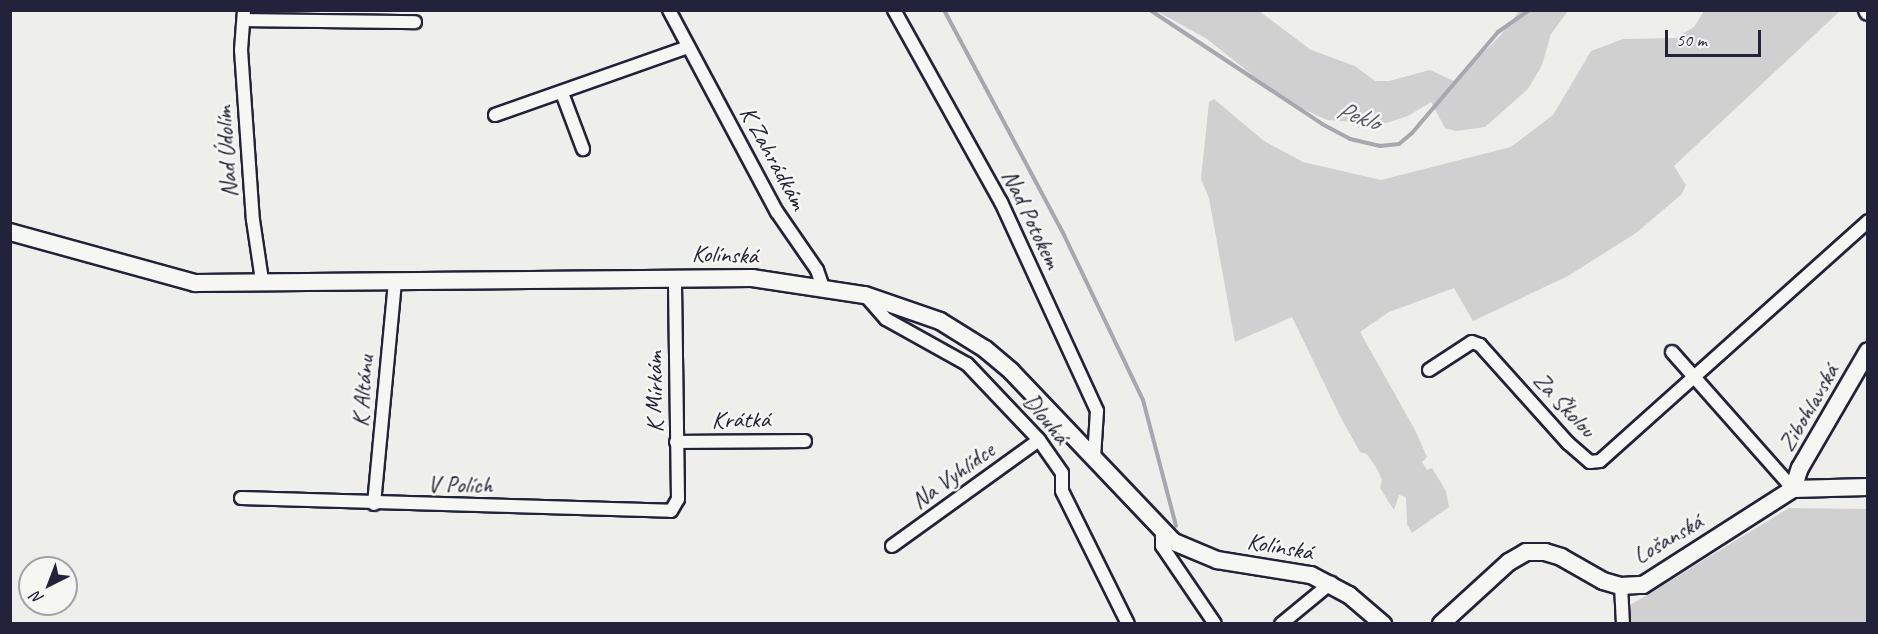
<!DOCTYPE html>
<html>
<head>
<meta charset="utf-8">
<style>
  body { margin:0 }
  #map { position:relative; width:1878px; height:634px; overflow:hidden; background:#eeeeeb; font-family:Caveat,sans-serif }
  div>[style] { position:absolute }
  .green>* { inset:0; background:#d0d0d1 }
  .stream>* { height:4px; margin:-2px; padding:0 2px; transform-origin:2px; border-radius:2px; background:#a7a7af }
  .roads { filter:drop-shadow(2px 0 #22223b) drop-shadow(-2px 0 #22223b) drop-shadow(0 2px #22223b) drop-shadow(0 -2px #22223b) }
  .street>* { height:12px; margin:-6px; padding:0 6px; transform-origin:6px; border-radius:6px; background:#f6f6f2 }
  .secondary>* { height:16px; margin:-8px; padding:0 8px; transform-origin:8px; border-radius:8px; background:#f6f6f2 }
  span { translate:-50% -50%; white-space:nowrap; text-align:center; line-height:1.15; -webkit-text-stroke:5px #f6f6f2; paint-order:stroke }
  .street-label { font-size:24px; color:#22223b }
  .water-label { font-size:26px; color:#575769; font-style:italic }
  .frame { position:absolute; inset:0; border:12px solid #22223b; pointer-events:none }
  .north { position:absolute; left:18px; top:556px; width:60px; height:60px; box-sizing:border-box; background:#f6f6f2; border:2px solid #a1a1a9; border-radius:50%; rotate:222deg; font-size:16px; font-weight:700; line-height:24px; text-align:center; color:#22223b }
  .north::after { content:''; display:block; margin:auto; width:21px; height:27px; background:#22223b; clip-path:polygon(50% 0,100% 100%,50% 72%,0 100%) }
  .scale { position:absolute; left:1665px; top:30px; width:96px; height:27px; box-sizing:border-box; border:3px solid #22223b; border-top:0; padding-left:8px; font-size:18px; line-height:21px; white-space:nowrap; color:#22223b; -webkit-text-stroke:4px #f6f6f2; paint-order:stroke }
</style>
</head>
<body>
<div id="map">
  <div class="green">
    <i style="clip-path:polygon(1157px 11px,1259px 11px,1311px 50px,1355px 66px,1375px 81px,1389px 81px,1430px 70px,1454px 81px,1500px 36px,1519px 11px,1568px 11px,1551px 34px,1542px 65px,1528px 89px,1485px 127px,1456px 131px,1445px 128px,1431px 102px,1408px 116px,1383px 124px,1327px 120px,1284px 100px,1207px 39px)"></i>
    <i style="clip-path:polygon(1704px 11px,1840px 11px,1674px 166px,1686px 185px,1682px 194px,1636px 233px,1568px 276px,1473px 321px,1454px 288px,1389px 312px,1360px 332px,1415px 430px,1427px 457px,1422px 462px,1427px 470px,1432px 468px,1446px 491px,1449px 507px,1412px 533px,1407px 524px,1406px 497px,1399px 495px,1394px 510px,1380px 488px,1382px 480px,1377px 469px,1367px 454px,1360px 452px,1341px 418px,1292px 317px,1235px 342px,1209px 198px,1201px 179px,1209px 102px,1214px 99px,1264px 141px,1303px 162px,1381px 180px,1511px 147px,1553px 115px,1591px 51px,1623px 39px,1676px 38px,1694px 27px)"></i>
    <i style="clip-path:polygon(1789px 508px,1867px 509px,1867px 623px,1622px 624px,1617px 613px)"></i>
  </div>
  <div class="stream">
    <i style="left:944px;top:10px;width:255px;rotate:61.9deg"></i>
    <i style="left:1064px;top:235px;width:183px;rotate:64.4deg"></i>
    <i style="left:1143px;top:400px;width:130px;rotate:75.3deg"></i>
    <i style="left:1150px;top:10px;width:206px;rotate:33.5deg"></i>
    <i style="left:1322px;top:124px;width:32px;rotate:28deg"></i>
    <i style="left:1350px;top:139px;width:31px;rotate:13deg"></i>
    <i style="left:1380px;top:146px;width:19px;rotate:-6deg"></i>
    <i style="left:1399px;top:144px;width:17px;rotate:-40deg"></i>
    <i style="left:1412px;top:133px;width:133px;rotate:-49.6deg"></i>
    <i style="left:1498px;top:32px;width:38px;rotate:-35deg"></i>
  </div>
  <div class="roads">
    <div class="street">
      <i style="left:244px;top:10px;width:40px;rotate:94.3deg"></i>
      <i style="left:241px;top:50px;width:170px;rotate:86deg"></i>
      <i style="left:253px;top:220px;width:61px;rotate:81.5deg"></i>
      <i style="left:669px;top:10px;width:229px;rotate:61.9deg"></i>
      <i style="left:777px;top:212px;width:70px;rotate:55.4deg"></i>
      <i style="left:817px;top:270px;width:18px;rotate:71deg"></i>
      <i style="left:894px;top:10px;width:220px;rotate:60.9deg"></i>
      <i style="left:1001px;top:202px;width:230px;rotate:65.3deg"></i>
      <i style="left:1097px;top:411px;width:46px;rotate:93.7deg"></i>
      <i style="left:244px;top:20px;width:171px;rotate:0.7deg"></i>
      <i style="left:562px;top:93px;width:60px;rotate:69.4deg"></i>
      <i style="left:495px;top:115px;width:205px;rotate:-19.4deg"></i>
      <i style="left:865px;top:295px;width:32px;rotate:49deg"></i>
      <i style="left:886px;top:319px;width:93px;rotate:29.1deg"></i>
      <i style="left:967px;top:364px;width:105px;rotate:46.5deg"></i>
      <i style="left:1039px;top:440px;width:40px;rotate:55.1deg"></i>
      <i style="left:1062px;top:473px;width:18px;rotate:90deg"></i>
      <i style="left:1062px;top:491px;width:148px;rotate:63.6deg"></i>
      <i style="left:1672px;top:352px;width:183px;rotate:48.5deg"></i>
      <i style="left:1429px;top:370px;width:51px;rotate:-33.1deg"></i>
      <i style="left:1472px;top:342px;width:9px;rotate:21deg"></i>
      <i style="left:1480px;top:345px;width:132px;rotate:48.1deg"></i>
      <i style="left:1568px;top:443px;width:29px;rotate:41deg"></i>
      <i style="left:1590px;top:462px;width:10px;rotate:-6deg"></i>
      <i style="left:1600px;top:461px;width:360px;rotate:-41.8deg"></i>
      <i style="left:676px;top:442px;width:129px;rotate:-0.4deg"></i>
      <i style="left:241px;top:498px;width:430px;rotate:1.7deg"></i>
      <i style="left:671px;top:511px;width:14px;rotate:-60deg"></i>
      <i style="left:678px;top:499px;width:222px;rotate:-90.8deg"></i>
      <i style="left:374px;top:504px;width:224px;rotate:-84.6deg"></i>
      <i style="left:1162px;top:532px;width:14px;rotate:90deg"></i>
      <i style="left:1162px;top:546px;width:94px;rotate:55.8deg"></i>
      <i style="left:892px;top:546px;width:181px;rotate:-35.8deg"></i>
      <i style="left:1621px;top:586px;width:38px;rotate:87deg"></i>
      <i style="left:1281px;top:624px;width:65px;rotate:-39.4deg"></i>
    </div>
    <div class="secondary">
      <i style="left:1867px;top:10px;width:2px;rotate:63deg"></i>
      <i style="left:10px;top:232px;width:192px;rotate:15.4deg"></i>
      <i style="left:195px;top:283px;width:557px;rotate:-0.51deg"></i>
      <i style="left:752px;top:278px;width:114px;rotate:8.6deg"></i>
      <i style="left:865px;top:295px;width:79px;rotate:19.1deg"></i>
      <i style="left:940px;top:321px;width:53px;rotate:31.9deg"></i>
      <i style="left:985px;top:349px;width:34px;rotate:40deg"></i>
      <i style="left:1011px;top:371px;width:236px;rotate:46.4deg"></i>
      <i style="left:1174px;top:542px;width:47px;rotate:22.7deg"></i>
      <i style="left:1217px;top:560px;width:95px;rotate:9.1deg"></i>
      <i style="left:1311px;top:575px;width:43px;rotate:27.8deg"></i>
      <i style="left:1349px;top:595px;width:45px;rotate:40.5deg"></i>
      <i style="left:1793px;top:489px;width:22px;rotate:-72deg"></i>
      <i style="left:1800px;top:468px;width:135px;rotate:-59.8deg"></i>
      <i style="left:1441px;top:624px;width:92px;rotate:-42.4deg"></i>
      <i style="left:1509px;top:562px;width:20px;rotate:-30deg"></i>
      <i style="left:1526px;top:552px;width:19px"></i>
      <i style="left:1545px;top:552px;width:17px;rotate:17deg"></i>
      <i style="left:1561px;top:557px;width:48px;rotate:29.7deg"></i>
      <i style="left:1603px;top:581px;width:19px;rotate:16deg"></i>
      <i style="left:1621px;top:586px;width:22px;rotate:-3deg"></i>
      <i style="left:1643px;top:585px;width:178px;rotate:-32.6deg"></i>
      <i style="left:1793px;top:489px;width:75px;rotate:-1.5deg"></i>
    </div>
  </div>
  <div class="street-label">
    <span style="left:227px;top:152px;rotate:-94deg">Nad Údolím</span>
    <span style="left:773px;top:158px;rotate:61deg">K Zahrádkám</span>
    <span style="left:1031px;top:219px;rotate:64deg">Nad Potokem</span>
    <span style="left:725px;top:255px;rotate:2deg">Kolínská</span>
    <span style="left:363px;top:391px;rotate:-85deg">K Altánu</span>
    <span style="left:655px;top:392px;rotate:-90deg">K Mírkám</span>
    <span style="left:1564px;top:405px;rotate:47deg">Za Školou</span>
    <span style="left:1809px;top:408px;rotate:-60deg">Zibohlavská</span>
    <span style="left:1046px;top:419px;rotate:51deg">Dlouhá</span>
    <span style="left:741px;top:420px">Krátká</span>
    <span style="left:953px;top:476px;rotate:-36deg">Na Vyhlídce</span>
    <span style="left:460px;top:485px;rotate:1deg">V Polích</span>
    <span style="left:1668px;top:539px;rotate:-30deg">Lošanská</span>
    <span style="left:1280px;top:547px;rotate:10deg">Kolínská</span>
  </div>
  <div class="water-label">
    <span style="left:1358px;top:116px;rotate:19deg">Peklo</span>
  </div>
  <div class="frame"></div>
  <div class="north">N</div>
  <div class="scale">50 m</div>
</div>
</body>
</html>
